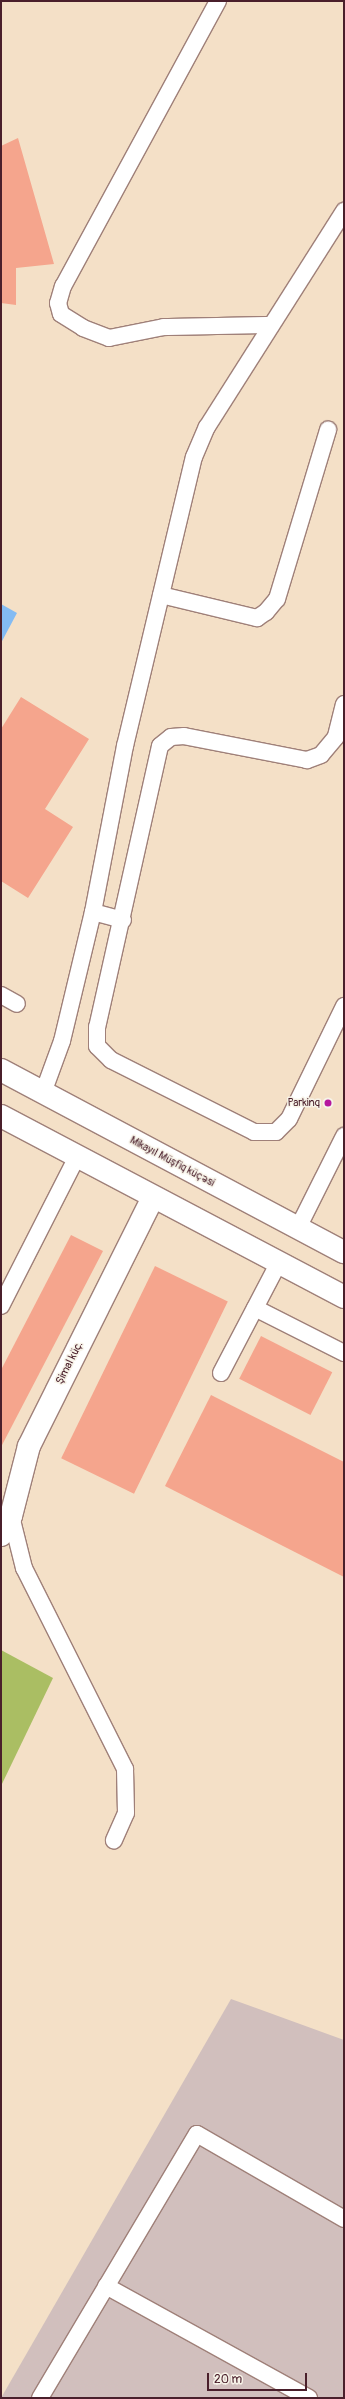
<!DOCTYPE html>
<html>
<head>
<meta charset="utf-8">
<style>
  body { margin:0 }
  #map { position:relative; width:345px; height:2399px; overflow:hidden; background:#f4e0c7; font-family:Pangolin,sans-serif }
  div>[style] { position:absolute }
  .industrial>* { inset:0; background:#d1bfbd }
  .green>* { inset:0; background:#aabe63 }
  .water>* { inset:0; background:#83bbf3 }
  .building>* { inset:0; background:#f5a58d; transform-origin:0 0 }
  .roads { filter:drop-shadow(1px 0 #9f8079) drop-shadow(-1px 0 #9f8079) drop-shadow(0 1px #9f8079) drop-shadow(0 -1px #9f8079) }
  .service>* { height:16px; margin:-8px; padding:0 8px; transform-origin:8px; border-radius:8px; background:#fff }
  .minor>* { height:22px; margin:-11px; padding:0 11px; transform-origin:11px; border-radius:11px; background:#fff }
  .primary>* { height:22px; margin:-11px; padding:0 11px; transform-origin:11px; border-radius:11px; background:#fff }
  .dots>* { width:11px; height:11px; translate:-50% -50%; box-sizing:border-box; border:2px solid #f7f3e8; border-radius:50% }
  span { translate:-50% -50%; white-space:nowrap; text-align:center; line-height:1.15; -webkit-text-stroke:3px #f7f3e8; paint-order:stroke }
  .poi-label { font-size:11px; color:#4a1f2b }
  .right { translate:-100% -50%; text-align:right }
  .street-label { font-size:11px; color:#4a1f2b }
  .frame { position:absolute; inset:0; border:2px solid #4a1f2b; pointer-events:none }
  .scale { position:absolute; left:207px; top:2373px; width:100px; height:18px; box-sizing:border-box; border:2px solid #4a1f2b; border-top:0; padding-left:5px; font-size:12px; line-height:14px; white-space:nowrap; color:#4a1f2b; -webkit-text-stroke:3px #f7f3e8; paint-order:stroke }
</style>
</head>
<body>
<div id="map">
  <div class="industrial">
    <i style="clip-path:polygon(231px 1999px,344px 2040px,344px 2398px,1px 2398px)"></i>
  </div>
  <div class="green">
    <i style="clip-path:polygon(1px 1650px,53px 1678px,1px 1786px)"></i>
  </div>
  <div class="water">
    <i style="clip-path:polygon(1px 604px,17px 613px,1px 643px)"></i>
  </div>
  <div class="building">
    <i style="clip-path:polygon(18px 138px,54px 264px,16px 268px,16px 305px,1px 303px,1px 146px)"></i>
    <i style="clip-path:polygon(21px 697px,89px 739px,45px 809px,73px 827px,28px 898px,1px 881px,1px 729px)"></i>
    <i style="clip-path:polygon(71px 1235px,103px 1251px,1px 1447px,1px 1370px)"></i>
    <i style="left:155px;top:1266px;width:81px;height:214px;rotate:26deg"></i>
    <i style="left:261px;top:1336px;width:80px;height:48px;rotate:27deg"></i>
    <i style="clip-path:polygon(211px 1395px,344px 1462px,344px 1577px,165px 1486px)"></i>
  </div>
  <div class="roads">
    <div class="service">
      <i style="left:218px;top:1px;width:324px;rotate:118.5deg"></i>
      <i style="left:63px;top:286px;width:18px;rotate:106deg"></i>
      <i style="left:58px;top:303px;width:11px;rotate:75deg"></i>
      <i style="left:61px;top:314px;width:26px;rotate:32deg"></i>
      <i style="left:83px;top:328px;width:28px;rotate:21deg"></i>
      <i style="left:109px;top:338px;width:56px;rotate:-11.3deg"></i>
      <i style="left:164px;top:327px;width:106px;rotate:-1.1deg"></i>
      <i style="left:161px;top:595px;width:99px;rotate:13.5deg"></i>
      <i style="left:257px;top:618px;width:11px;rotate:-34deg"></i>
      <i style="left:266px;top:612px;width:17px;rotate:-50deg"></i>
      <i style="left:277px;top:599px;width:177px;rotate:-73.2deg"></i>
      <i style="left:344px;top:704px;width:34px;rotate:104deg"></i>
      <i style="left:336px;top:737px;width:23px;rotate:130deg"></i>
      <i style="left:321px;top:755px;width:15px;rotate:160deg"></i>
      <i style="left:307px;top:760px;width:125px;rotate:-169deg"></i>
      <i style="left:184px;top:736px;width:13px;rotate:176deg"></i>
      <i style="left:171px;top:737px;width:14px;rotate:141deg"></i>
      <i style="left:160px;top:746px;width:288px;rotate:102.6deg"></i>
      <i style="left:97px;top:1027px;width:19px;rotate:90deg"></i>
      <i style="left:97px;top:1046px;width:20px;rotate:45deg"></i>
      <i style="left:111px;top:1060px;width:160px;rotate:26.7deg"></i>
      <i style="left:254px;top:1132px;width:22px"></i>
      <i style="left:276px;top:1132px;width:18px;rotate:-45deg"></i>
      <i style="left:289px;top:1119px;width:126px;rotate:-64deg"></i>
      <i style="left:93px;top:912px;width:31px;rotate:15deg"></i>
      <i style="left:1px;top:995px;width:18px;rotate:29deg"></i>
      <i style="left:43px;top:1093px;width:55px;rotate:-69.9deg"></i>
      <i style="left:62px;top:1041px;width:133px;rotate:-76.5deg"></i>
      <i style="left:93px;top:912px;width:169px;rotate:-79.1deg"></i>
      <i style="left:125px;top:746px;width:297px;rotate:-76.6deg"></i>
      <i style="left:194px;top:457px;width:33px;rotate:-67deg"></i>
      <i style="left:207px;top:427px;width:256px;rotate:-57.6deg"></i>
      <i style="left:298px;top:1228px;width:103px;rotate:-63.4deg"></i>
      <i style="left:1px;top:1306px;width:167px;rotate:-63deg"></i>
      <i style="left:255px;top:1308px;width:100px;rotate:26.8deg"></i>
      <i style="left:221px;top:1373px;width:125px;rotate:-62.4deg"></i>
      <i style="left:11px;top:1516px;width:54px;rotate:76deg"></i>
      <i style="left:24px;top:1568px;width:225px;rotate:63.3deg"></i>
      <i style="left:125px;top:1769px;width:44px;rotate:88.7deg"></i>
      <i style="left:126px;top:1813px;width:30px;rotate:114deg"></i>
      <i style="left:106px;top:2286px;width:232px;rotate:28.9deg"></i>
      <i style="left:40px;top:2398px;width:307px;rotate:-59.3deg"></i>
      <i style="left:197px;top:2134px;width:170px;rotate:30deg"></i>
    </div>
    <div class="minor">
      <i style="left:1px;top:1535px;width:21px;rotate:-62deg"></i>
      <i style="left:11px;top:1516px;width:72px;rotate:-75.6deg"></i>
      <i style="left:29px;top:1446px;width:278px;rotate:-63.5deg"></i>
    </div>
    <div class="primary">
      <i style="left:1px;top:1070px;width:388px;rotate:28deg"></i>
      <i style="left:1px;top:1116px;width:388px;rotate:27.8deg"></i>
    </div>
  </div>
  <div class="dots">
    <i style="left:328px;top:1103px;background:#b5179e"></i>
  </div>
  <div class="poi-label">
    <span class="right" style="left:320px;top:1103px">Parkinq</span>
  </div>
  <div class="street-label">
    <span style="left:172px;top:1162px;rotate:28deg">Mikayıl Müşfiq küçəsi</span>
    <span style="left:70px;top:1363px;rotate:-63deg">Şimal küç.</span>
  </div>
  <div class="frame"></div>
  <div class="scale">20 m</div>
</div>
</body>
</html>
